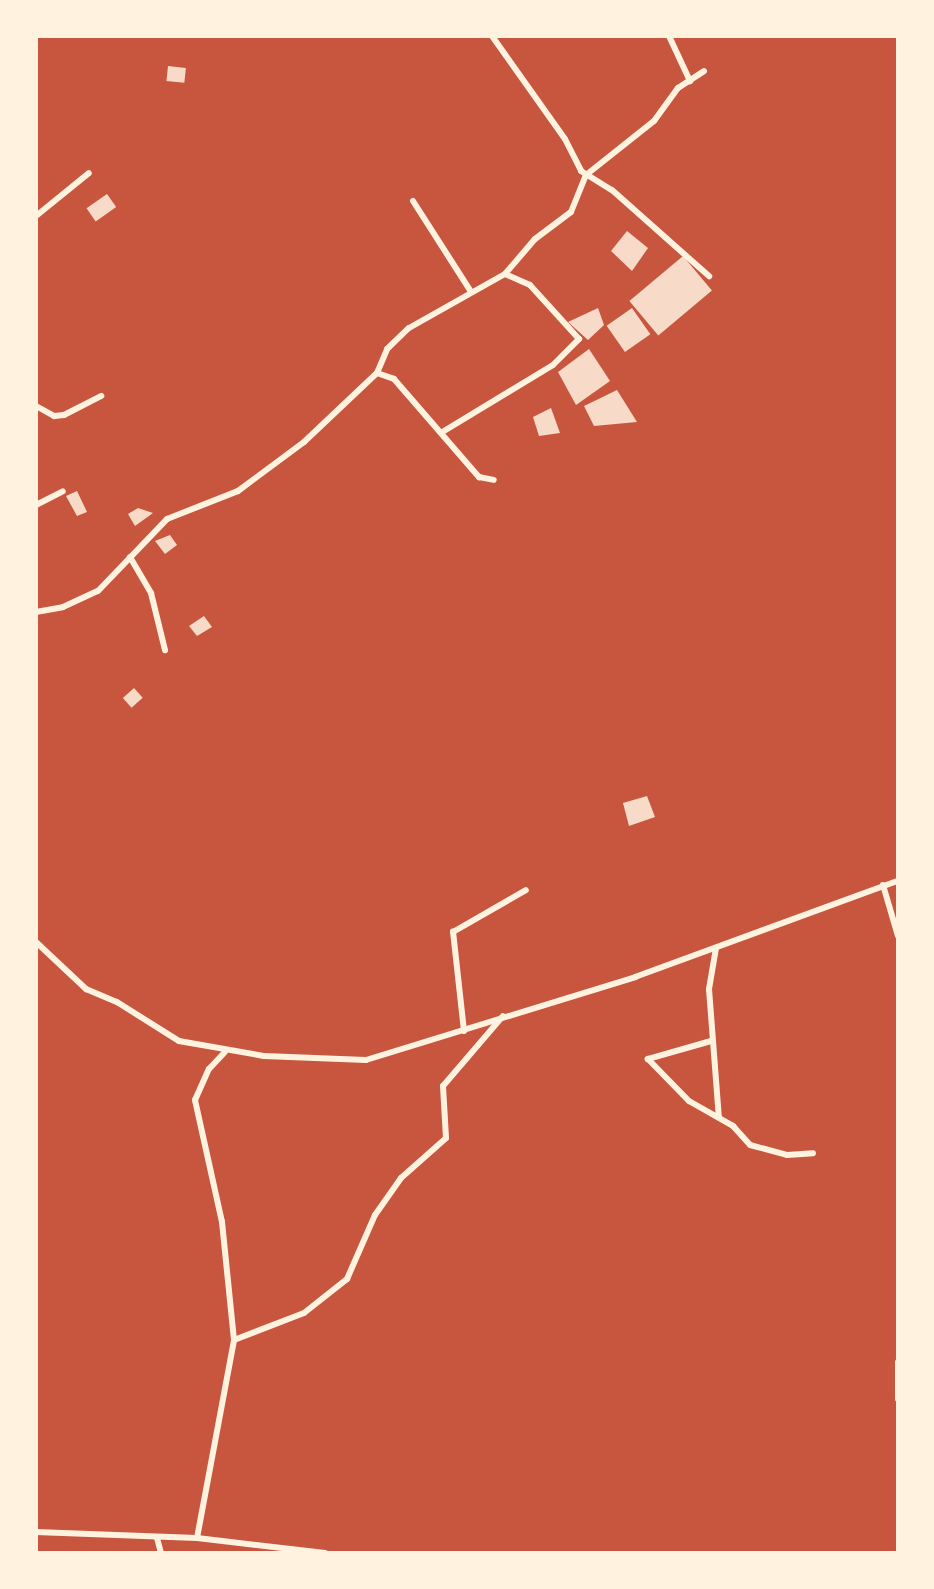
<!DOCTYPE html>
<html>
<head>
<meta charset="utf-8">
<style>
  body { margin:0 }
  #map { position:relative; width:934px; height:1589px; overflow:hidden; background:#c8553d; font-family:"Archivo Narrow",sans-serif }
  div>[style] { position:absolute }
  .building>* { inset:0; background:#f7dbc8; transform-origin:0 0 }
  .minor>* { height:6px; margin:-3px; padding:0 3px; transform-origin:3px; border-radius:3px; background:#fff3e0 }
  span { translate:-50% -50%; white-space:nowrap; text-align:center; line-height:1.15; -webkit-text-stroke:8px #fff3e0; paint-order:stroke }
  .frame { position:absolute; inset:0; border:38px solid #fff3e0; pointer-events:none }
</style>
</head>
<body>
<div id="map">
  <div class="building">
    <i style="left:168px;top:66px;width:18px;height:15px;rotate:6deg"></i>
    <i style="left:107px;top:194px;width:16px;height:25px;rotate:55deg"></i>
    <i style="clip-path:polygon(627px 231px,648px 248px,632px 271px,611px 251px)"></i>
    <i style="left:683px;top:256px;width:45px;height:70px;rotate:50deg"></i>
    <i style="clip-path:polygon(598px 308px,604px 325px,588px 340px,568px 322px)"></i>
    <i style="left:632px;top:308px;width:32px;height:31px;rotate:55deg"></i>
    <i style="clip-path:polygon(589px 349px,610px 381px,576px 405px,558px 372px)"></i>
    <i style="clip-path:polygon(617px 390px,637px 422px,594px 426px,584px 406px)"></i>
    <i style="clip-path:polygon(551px 408px,560px 433px,539px 436px,533px 417px)"></i>
    <i style="clip-path:polygon(77px 491px,87px 512px,77px 516px,66px 496px)"></i>
    <i style="clip-path:polygon(138px 508px,153px 513px,135px 526px,128px 514px)"></i>
    <i style="clip-path:polygon(170px 535px,177px 545px,165px 554px,155px 541px)"></i>
    <i style="clip-path:polygon(204px 616px,212px 627px,197px 636px,189px 626px)"></i>
    <i style="left:134px;top:688px;width:13px;height:15px;rotate:48deg"></i>
    <i style="clip-path:polygon(647px 796px,655px 817px,629px 826px,623px 803px)"></i>
  </div>
  <div class="minor">
    <i style="left:492px;top:36px;width:126px;rotate:54.7deg"></i>
    <i style="left:565px;top:139px;width:36px;rotate:63deg"></i>
    <i style="left:581px;top:171px;width:36px;rotate:32deg"></i>
    <i style="left:612px;top:190px;width:130px;rotate:41.6deg"></i>
    <i style="left:669px;top:36px;width:50px;rotate:65deg"></i>
    <i style="left:413px;top:201px;width:106px;rotate:57.4deg"></i>
    <i style="left:36px;top:216px;width:68px;rotate:-39.1deg"></i>
    <i style="left:377px;top:373px;width:26px;rotate:-67deg"></i>
    <i style="left:387px;top:349px;width:30px;rotate:-44deg"></i>
    <i style="left:409px;top:328px;width:110px;rotate:-29.4deg"></i>
    <i style="left:505px;top:274px;width:46px;rotate:-49.4deg"></i>
    <i style="left:535px;top:239px;width:45px;rotate:-36.9deg"></i>
    <i style="left:571px;top:212px;width:40px;rotate:-68deg"></i>
    <i style="left:586px;top:175px;width:87px;rotate:-38.5deg"></i>
    <i style="left:654px;top:121px;width:41px;rotate:-54deg"></i>
    <i style="left:678px;top:88px;width:31px;rotate:-33deg"></i>
    <i style="left:36px;top:406px;width:21px;rotate:29deg"></i>
    <i style="left:54px;top:416px;width:10px;rotate:-6deg"></i>
    <i style="left:64px;top:415px;width:42px;rotate:-27.2deg"></i>
    <i style="left:444px;top:431px;width:127px;rotate:-31.2deg"></i>
    <i style="left:553px;top:365px;width:37px;rotate:-45deg"></i>
    <i style="left:579px;top:339px;width:73px;rotate:-132.2deg"></i>
    <i style="left:530px;top:285px;width:27px;rotate:-156deg"></i>
    <i style="left:36px;top:505px;width:30px;rotate:-27deg"></i>
    <i style="left:130px;top:557px;width:42px;rotate:59.7deg"></i>
    <i style="left:151px;top:593px;width:59px;rotate:76.2deg"></i>
    <i style="left:36px;top:612px;width:27px;rotate:-10deg"></i>
    <i style="left:63px;top:607px;width:38px;rotate:-25deg"></i>
    <i style="left:98px;top:591px;width:100px;rotate:-46.2deg"></i>
    <i style="left:167px;top:519px;width:76px;rotate:-21.5deg"></i>
    <i style="left:238px;top:491px;width:82px;rotate:-36.6deg"></i>
    <i style="left:304px;top:442px;width:100px;rotate:-43.4deg"></i>
    <i style="left:377px;top:373px;width:18px;rotate:19deg"></i>
    <i style="left:394px;top:379px;width:130px;rotate:49.1deg"></i>
    <i style="left:479px;top:477px;width:15px;rotate:11deg"></i>
    <i style="left:883px;top:885px;width:53px;rotate:73.6deg"></i>
    <i style="left:36px;top:942px;width:69px;rotate:43.2deg"></i>
    <i style="left:86px;top:989px;width:34px;rotate:23deg"></i>
    <i style="left:117px;top:1002px;width:73px;rotate:32.2deg"></i>
    <i style="left:179px;top:1041px;width:86px;rotate:10deg"></i>
    <i style="left:264px;top:1056px;width:102px;rotate:2.2deg"></i>
    <i style="left:366px;top:1060px;width:282px;rotate:-17.1deg"></i>
    <i style="left:635px;top:977px;width:280px;rotate:-20.1deg"></i>
    <i style="left:716px;top:948px;width:42px;rotate:99.7deg"></i>
    <i style="left:709px;top:989px;width:129px;rotate:85.6deg"></i>
    <i style="left:464px;top:1031px;width:100px;rotate:-96.3deg"></i>
    <i style="left:453px;top:932px;width:84px;rotate:-29.9deg"></i>
    <i style="left:711px;top:1041px;width:66px;rotate:164.1deg"></i>
    <i style="left:648px;top:1059px;width:59px;rotate:45.7deg"></i>
    <i style="left:689px;top:1101px;width:51px;rotate:29.6deg"></i>
    <i style="left:733px;top:1126px;width:25px;rotate:48deg"></i>
    <i style="left:750px;top:1145px;width:38px;rotate:15deg"></i>
    <i style="left:787px;top:1155px;width:26px;rotate:-4deg"></i>
    <i style="left:234px;top:1340px;width:75px;rotate:-21.1deg"></i>
    <i style="left:304px;top:1313px;width:55px;rotate:-38.3deg"></i>
    <i style="left:347px;top:1279px;width:70px;rotate:-66.4deg"></i>
    <i style="left:375px;top:1215px;width:45px;rotate:-54.9deg"></i>
    <i style="left:401px;top:1178px;width:60px;rotate:-41.6deg"></i>
    <i style="left:446px;top:1138px;width:52px;rotate:-93.3deg"></i>
    <i style="left:443px;top:1086px;width:92px;rotate:-49.4deg"></i>
    <i style="left:898px;top:1362px;width:37px;rotate:90deg"></i>
    <i style="left:36px;top:1532px;width:161px;rotate:2.1deg"></i>
    <i style="left:197px;top:1538px;width:129px;rotate:6.7deg"></i>
    <i style="left:157px;top:1538px;width:16px;rotate:75deg"></i>
    <i style="left:197px;top:1538px;width:201px;rotate:-79.4deg"></i>
    <i style="left:234px;top:1340px;width:119px;rotate:-95.8deg"></i>
    <i style="left:222px;top:1222px;width:125px;rotate:-102.5deg"></i>
    <i style="left:195px;top:1100px;width:34px;rotate:-66deg"></i>
    <i style="left:209px;top:1069px;width:23px;rotate:-47deg"></i>
  </div>
  <div class="frame"></div>
</div>
</body>
</html>
